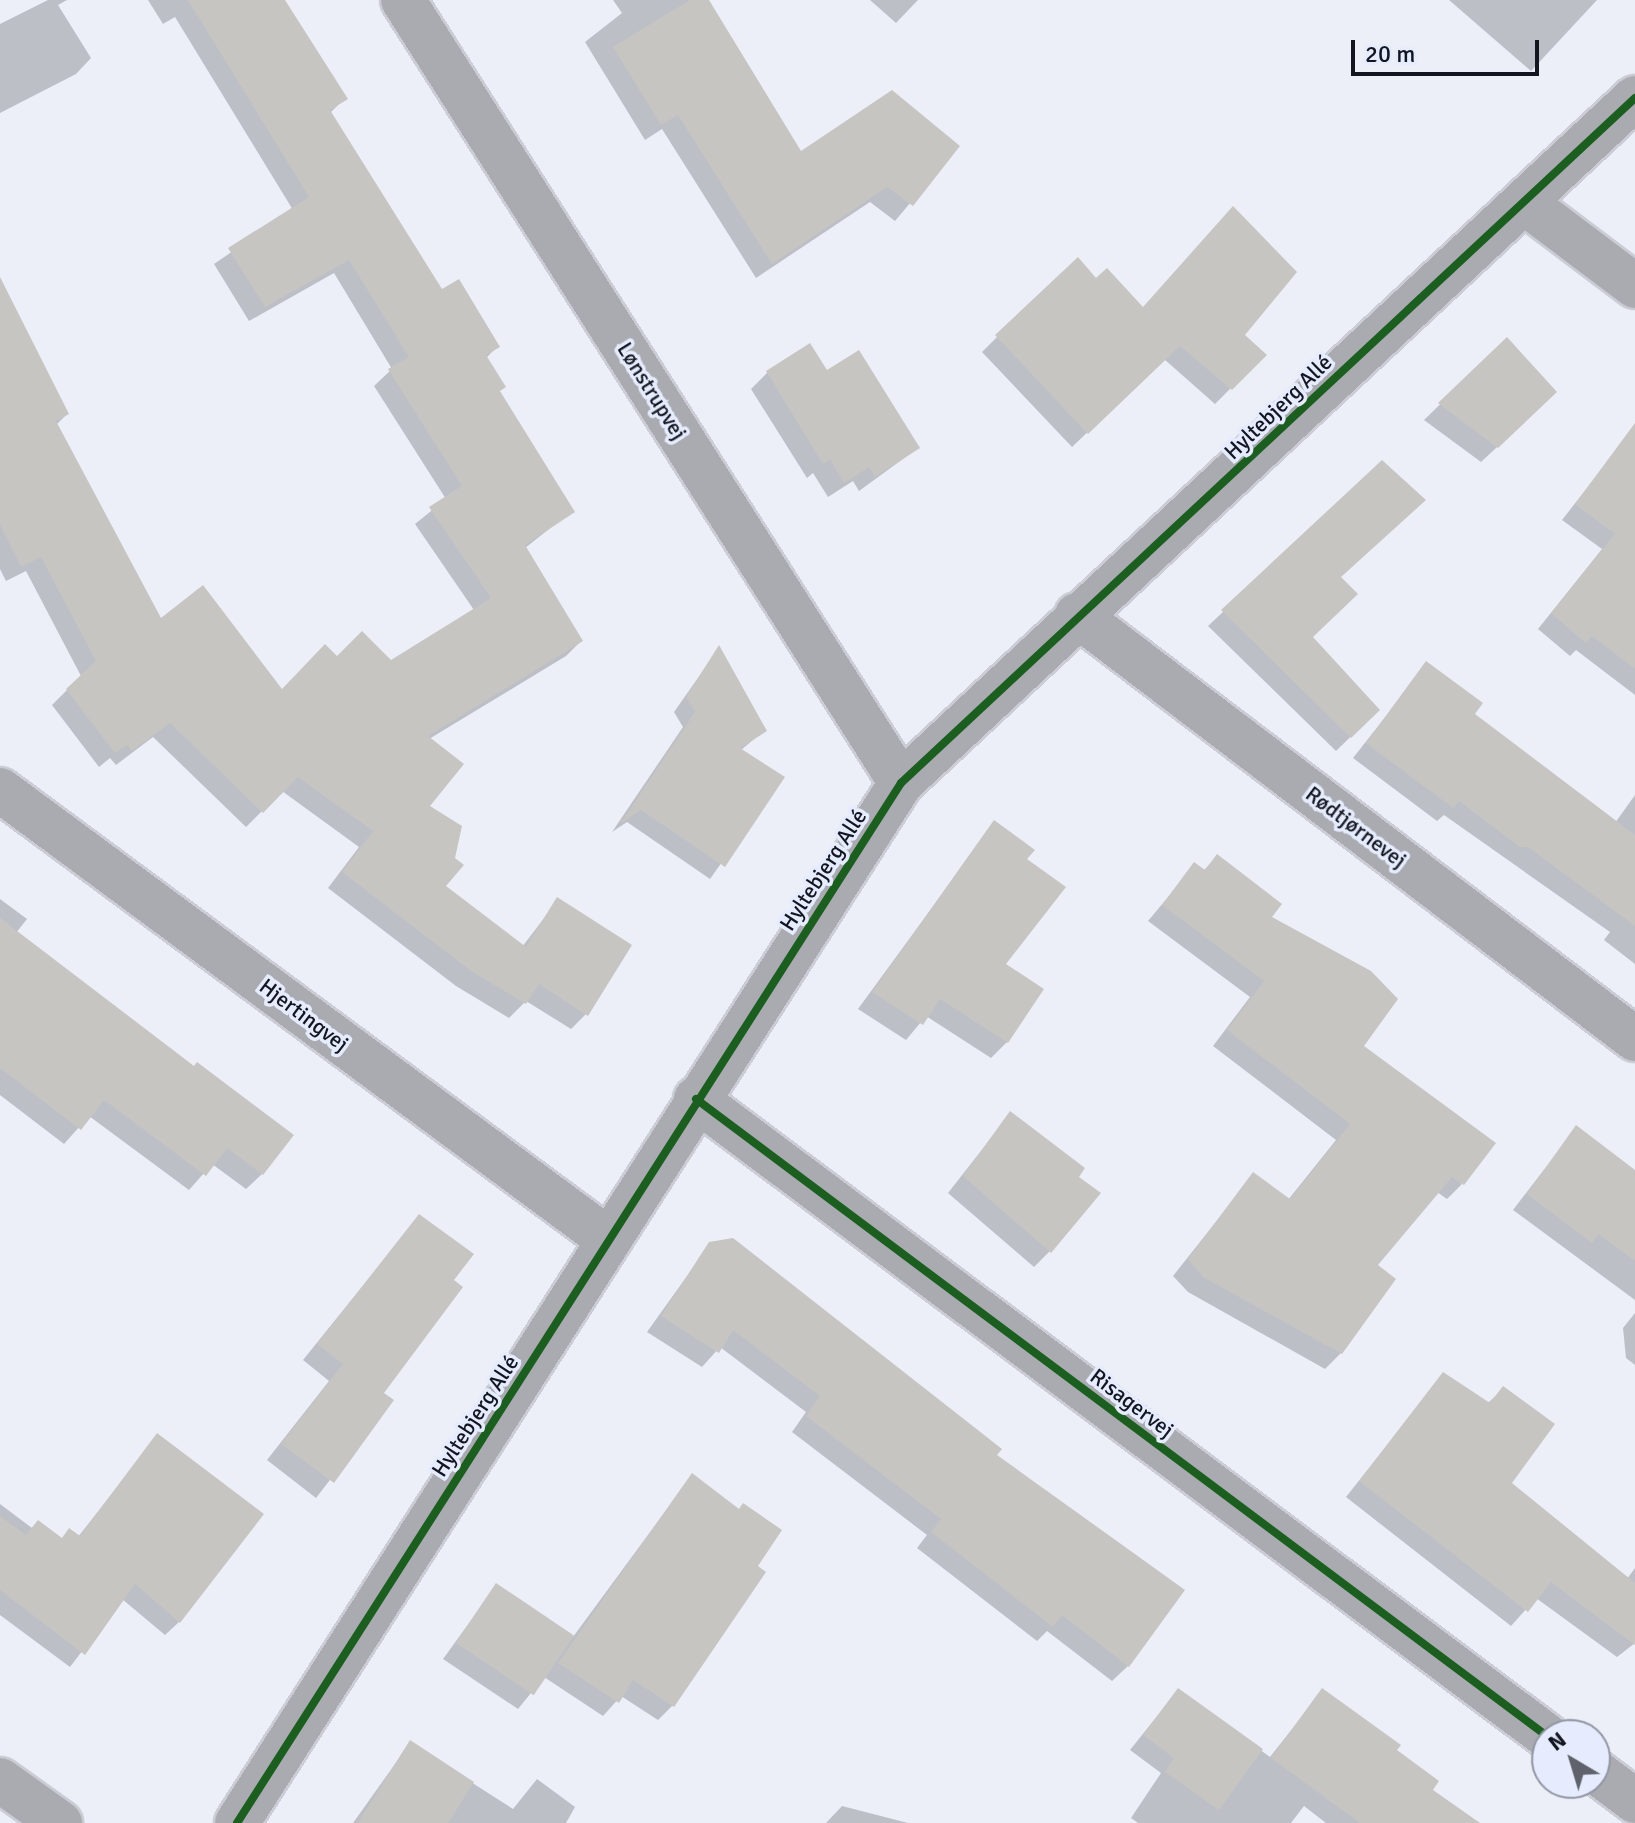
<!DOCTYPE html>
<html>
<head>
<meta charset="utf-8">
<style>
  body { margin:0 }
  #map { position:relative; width:1635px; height:1823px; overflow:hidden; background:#eceff8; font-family:Signika,sans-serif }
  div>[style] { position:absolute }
  .shadow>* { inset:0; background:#0003 }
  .building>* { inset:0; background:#c6c5c2; transform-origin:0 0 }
  .roads { filter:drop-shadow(2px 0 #cacdd5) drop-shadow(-2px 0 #cacdd5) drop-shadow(0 2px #cacdd5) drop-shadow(0 -2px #cacdd5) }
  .street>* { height:44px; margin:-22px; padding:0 22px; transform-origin:22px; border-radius:22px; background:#a9abb0 }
  .cycleway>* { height:8px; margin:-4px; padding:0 4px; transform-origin:4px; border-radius:4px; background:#1b5e20 }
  span { translate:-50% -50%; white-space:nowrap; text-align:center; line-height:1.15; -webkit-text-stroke:7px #e6ecfe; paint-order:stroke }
  .street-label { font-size:22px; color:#131620 }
  .north { position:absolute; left:1531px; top:1719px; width:80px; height:80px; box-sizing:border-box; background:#e6ecfe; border:2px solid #9296a5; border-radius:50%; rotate:322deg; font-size:22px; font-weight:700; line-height:32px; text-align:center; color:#131620 }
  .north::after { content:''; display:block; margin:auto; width:28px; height:36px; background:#5f626c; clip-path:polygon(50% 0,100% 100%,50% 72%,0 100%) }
  .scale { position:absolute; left:1351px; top:40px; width:188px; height:36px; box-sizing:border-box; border:4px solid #131620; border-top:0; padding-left:10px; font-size:24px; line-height:28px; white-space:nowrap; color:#131620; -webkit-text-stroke:6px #e6ecfe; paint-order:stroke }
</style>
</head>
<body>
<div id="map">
  <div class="shadow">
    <i style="clip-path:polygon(48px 0,67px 0,58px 5px,91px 58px,76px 74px,0 113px,0 24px)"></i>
    <i style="clip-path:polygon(148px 0,283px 0,345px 98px,330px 113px,442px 292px,497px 347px,486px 358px,498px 392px,572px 511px,525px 548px,581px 641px,566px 656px,429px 739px,427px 806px,443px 887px,522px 947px,558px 900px,586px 1014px,571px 1029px,526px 1001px,509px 1018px,456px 986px,328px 888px,359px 847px,282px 791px,246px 827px,153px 737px,116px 765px,110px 758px,99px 767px,52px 705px,81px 676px,26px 571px,6px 581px,0 569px,0 281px,67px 414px,56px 425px,160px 621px,281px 691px,337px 659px,391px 662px,474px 610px,415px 524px,446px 499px,374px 386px,392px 369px,334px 273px,249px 321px,214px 264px,293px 210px,175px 17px,163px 24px)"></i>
    <i style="clip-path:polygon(613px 0,706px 0,800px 154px,957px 147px,895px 221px,870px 202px,756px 278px,662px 129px,645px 140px,585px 42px,622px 13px)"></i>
    <i style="clip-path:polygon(870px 0,918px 0,896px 23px)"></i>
    <i style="clip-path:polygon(1449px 0,1597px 0,1531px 71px)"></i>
    <i style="clip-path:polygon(1096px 281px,1142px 309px,1243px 335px,1264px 355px,1215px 404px,1164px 359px,1072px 447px,982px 352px,997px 337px)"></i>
    <i style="clip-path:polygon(1506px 340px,1539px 408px,1481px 462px,1424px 420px)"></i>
    <i style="clip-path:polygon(767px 373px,826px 373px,918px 448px,859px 491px,853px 481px,828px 497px,813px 473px,807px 478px,751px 389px)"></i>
    <i style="clip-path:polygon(1627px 437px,1635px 443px,1635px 695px,1576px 650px,1570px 656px,1538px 629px,1602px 549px,1562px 520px)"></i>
    <i style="clip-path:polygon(1382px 463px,1311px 637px,1378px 710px,1336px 751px,1208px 626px)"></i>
    <i style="clip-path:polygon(719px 648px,765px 730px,741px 750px,782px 777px,710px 879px,627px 822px,612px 832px,683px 727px,674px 712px)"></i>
    <i style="clip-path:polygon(1420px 673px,1615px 823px,1635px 795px,1635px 964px,1604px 940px,1610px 932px,1444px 815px,1437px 821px,1353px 758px)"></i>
    <i style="clip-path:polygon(994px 823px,1024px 860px,1003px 964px,1007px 1042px,991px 1058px,926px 1016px,906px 1040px,858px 1009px)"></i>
    <i style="clip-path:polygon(1217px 857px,1269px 918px,1462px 1184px,1447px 1199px,1437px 1192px,1376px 1266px,1341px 1353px,1325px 1369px,1188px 1292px,1173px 1276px,1254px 1174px,1288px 1200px,1336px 1140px,1213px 1046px,1250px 997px,1148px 921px,1195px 865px,1203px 871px)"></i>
    <i style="clip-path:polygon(0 899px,27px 919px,16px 933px,262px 1174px,246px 1189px,212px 1164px,189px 1190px,89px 1116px,64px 1144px,0 1095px)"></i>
    <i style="clip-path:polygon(1010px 1114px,1076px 1177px,1050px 1251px,1034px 1267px,948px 1193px)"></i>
    <i style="clip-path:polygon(1576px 1128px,1635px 1172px,1635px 1300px,1513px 1210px)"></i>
    <i style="clip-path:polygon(419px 1216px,452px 1281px,381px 1393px,391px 1401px,316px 1498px,267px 1460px,329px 1381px,303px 1360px)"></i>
    <i style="clip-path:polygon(710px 1244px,994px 1456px,1128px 1666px,1112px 1681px,1047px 1631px,1037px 1641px,917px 1548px,927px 1535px,792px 1432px,806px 1412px,720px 1347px,702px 1367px,647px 1332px)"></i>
    <i style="clip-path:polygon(1635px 1313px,1635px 1365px,1626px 1358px,1623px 1328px)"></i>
    <i style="clip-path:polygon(1443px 1375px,1487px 1404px,1503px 1389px,1509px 1483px,1627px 1579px,1635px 1568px,1635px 1643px,1617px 1657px,1536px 1598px,1511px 1626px,1346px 1497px)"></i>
    <i style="clip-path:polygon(157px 1436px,179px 1622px,165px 1635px,122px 1599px,70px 1667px,0 1615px,0 1504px,32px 1528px,61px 1539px,78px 1537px)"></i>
    <i style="clip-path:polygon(692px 1475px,755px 1567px,673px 1705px,658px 1720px,621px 1696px,603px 1716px,544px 1677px,518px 1709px,443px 1659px,496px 1586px,573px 1637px)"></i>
    <i style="clip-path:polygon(1178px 1690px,1270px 1757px,1322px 1691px,1394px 1751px,1405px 1823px,1326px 1823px,1304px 1806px,1291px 1823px,1138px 1823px,1131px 1818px,1161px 1773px,1130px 1750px)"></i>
    <i style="clip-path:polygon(410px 1743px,513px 1809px,537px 1779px,575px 1807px,566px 1823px,353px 1823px)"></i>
    <i style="clip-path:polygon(842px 1806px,908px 1823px,826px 1823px)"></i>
  </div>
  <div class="building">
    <i style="clip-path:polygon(188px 0,285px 0,348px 99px,330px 110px,442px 289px,459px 279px,500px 347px,486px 355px,506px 387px,500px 391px,575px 512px,525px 545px,583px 641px,428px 736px,464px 764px,430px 806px,462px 826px,455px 858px,464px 865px,446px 886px,526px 947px,557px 897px,632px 945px,588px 1016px,539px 984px,526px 1004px,471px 971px,342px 872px,373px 831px,298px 777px,263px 813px,170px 723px,132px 751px,127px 745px,115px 753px,66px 689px,96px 661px,41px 557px,21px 567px,0 525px,0 277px,69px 414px,56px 421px,161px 618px,203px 585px,282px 689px,325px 644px,337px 656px,362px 631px,391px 660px,491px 598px,429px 507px,462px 486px,388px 369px,409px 357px,349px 260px,265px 307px,228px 248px,309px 197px)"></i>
    <i style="clip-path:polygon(690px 0,709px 0,801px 151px,892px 90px,960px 146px,913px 206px,887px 187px,772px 264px,678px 115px,661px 125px,613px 47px)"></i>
    <i style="clip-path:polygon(1233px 206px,1297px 272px,1245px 335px,1267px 355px,1232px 390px,1180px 346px,1088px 434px,995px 335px,1078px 257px,1096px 278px,1107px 268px,1143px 307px)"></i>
    <i style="clip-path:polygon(1507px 337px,1557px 392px,1498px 448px,1438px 403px)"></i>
    <i style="clip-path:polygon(810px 343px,827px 370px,859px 350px,920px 448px,875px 477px,869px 467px,844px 483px,830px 459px,823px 464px,766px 371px)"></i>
    <i style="clip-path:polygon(1635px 423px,1635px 669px,1592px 636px,1586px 643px,1551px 613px,1615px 534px,1575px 504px)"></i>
    <i style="clip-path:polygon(1382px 460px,1426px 500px,1341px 577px,1358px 594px,1313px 637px,1380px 710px,1351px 738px,1221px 610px)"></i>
    <i style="clip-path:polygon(719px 645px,767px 731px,740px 748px,785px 777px,725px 867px,641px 810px,620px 824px,695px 712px,686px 697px)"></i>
    <i style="clip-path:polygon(1426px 661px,1483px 703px,1475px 714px,1635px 835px,1635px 926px,1528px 847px,1520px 847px,1459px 801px,1453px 808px,1366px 743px)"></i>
    <i style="clip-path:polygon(994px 820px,1035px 850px,1027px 859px,1066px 887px,1006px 964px,1044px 989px,1008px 1043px,940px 999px,923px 1025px,872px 992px)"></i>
    <i style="clip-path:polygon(1217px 854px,1282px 904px,1272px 917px,1371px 971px,1398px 999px,1364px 1046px,1496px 1143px,1464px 1185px,1452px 1177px,1378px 1265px,1396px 1279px,1342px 1354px,1203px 1277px,1188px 1259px,1253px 1172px,1290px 1199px,1350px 1124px,1227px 1030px,1264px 981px,1162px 905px,1194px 862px,1205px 870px)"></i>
    <i style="clip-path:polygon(0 918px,194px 1066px,197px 1062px,294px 1135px,263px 1175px,227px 1148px,206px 1176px,104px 1100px,81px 1130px,0 1068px)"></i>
    <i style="clip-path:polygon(1010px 1111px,1085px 1168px,1079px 1177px,1101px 1193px,1051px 1253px,963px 1176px)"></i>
    <i style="clip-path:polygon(1576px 1125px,1635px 1170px,1635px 1261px,1598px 1234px,1592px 1243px,1527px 1194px)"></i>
    <i style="clip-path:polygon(419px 1214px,474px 1254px,454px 1280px,463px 1287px,384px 1393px,394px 1400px,334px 1483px,281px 1444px,343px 1364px,317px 1344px)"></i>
    <i style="clip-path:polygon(733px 1238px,1002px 1449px,997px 1455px,1185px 1590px,1129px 1667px,1062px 1615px,1053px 1627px,931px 1532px,941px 1519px,806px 1416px,820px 1396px,733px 1330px,719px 1353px,661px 1316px,709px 1242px)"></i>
    <i style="clip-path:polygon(1443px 1372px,1490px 1403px,1503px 1386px,1555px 1424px,1512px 1483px,1635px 1583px,1635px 1645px,1551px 1582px,1528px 1612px,1359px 1481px)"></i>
    <i style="clip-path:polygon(157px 1433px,264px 1514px,180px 1623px,135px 1584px,85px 1655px,0 1590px,0 1516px,26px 1535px,38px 1520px,62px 1538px,69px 1528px,80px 1536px)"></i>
    <i style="clip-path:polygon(692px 1473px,739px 1509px,743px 1503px,782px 1530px,758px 1566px,766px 1572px,674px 1707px,633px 1680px,619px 1703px,558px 1663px)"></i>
    <i style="left:496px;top:1583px;width:94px;height:72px;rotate:34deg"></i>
    <i style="clip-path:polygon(1178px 1688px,1263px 1749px,1219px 1810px,1165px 1772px,1174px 1758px,1143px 1735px)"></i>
    <i style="clip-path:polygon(1322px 1688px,1401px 1745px,1397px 1750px,1439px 1781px,1433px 1790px,1480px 1823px,1360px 1823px,1271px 1758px)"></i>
    <i style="clip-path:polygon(410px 1740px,474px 1782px,448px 1823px,358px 1823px)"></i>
  </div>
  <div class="roads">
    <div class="street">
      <i style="left:403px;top:0;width:928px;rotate:57.54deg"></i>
      <i style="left:1525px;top:203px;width:138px;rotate:37deg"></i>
      <i style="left:1077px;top:615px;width:701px;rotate:37.23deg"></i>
      <i style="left:0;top:790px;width:757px;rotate:36.46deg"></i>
      <i style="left:696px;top:1099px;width:1063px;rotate:36.82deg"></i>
      <i style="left:1595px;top:1771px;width:50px;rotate:36.9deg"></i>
      <i style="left:0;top:1780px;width:74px;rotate:35.6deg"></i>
      <i style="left:237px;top:1823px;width:1234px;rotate:-57.44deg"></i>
      <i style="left:901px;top:783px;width:1004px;rotate:-43.02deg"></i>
    </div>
  </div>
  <div class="cycleway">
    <i style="left:696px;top:1099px;width:1063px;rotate:36.82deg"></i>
    <i style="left:237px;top:1823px;width:1234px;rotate:-57.44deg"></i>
    <i style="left:901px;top:783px;width:1004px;rotate:-43.02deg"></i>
  </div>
  <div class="street-label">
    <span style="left:652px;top:391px;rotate:58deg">Lønstrupvej</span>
    <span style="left:1278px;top:407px;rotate:-44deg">Hyltebjerg Allé</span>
    <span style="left:1356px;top:827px;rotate:37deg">Rødtjørnevej</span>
    <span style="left:823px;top:870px;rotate:-57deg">Hyltebjerg Allé</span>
    <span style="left:304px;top:1015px;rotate:37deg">Hjertingvej</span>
    <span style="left:1132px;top:1403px;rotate:37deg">Risagervej</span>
    <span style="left:475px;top:1416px;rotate:-57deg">Hyltebjerg Allé</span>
  </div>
  <div class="north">N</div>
  <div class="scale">20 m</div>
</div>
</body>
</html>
